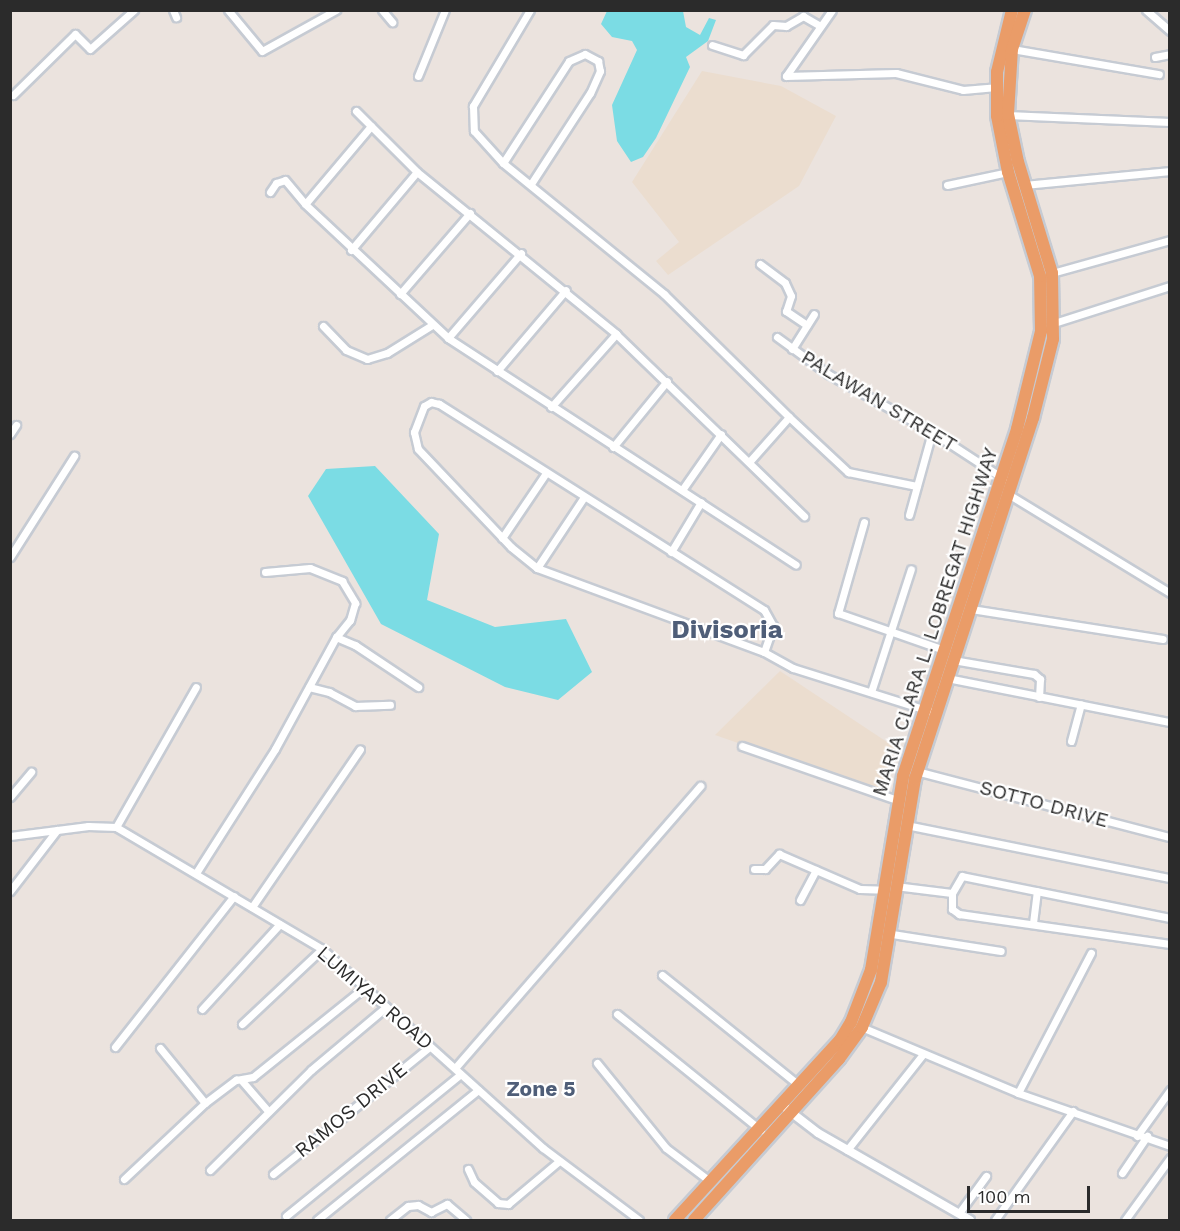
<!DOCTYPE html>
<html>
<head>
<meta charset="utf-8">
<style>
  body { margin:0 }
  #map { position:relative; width:1180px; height:1231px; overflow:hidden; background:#ebe3de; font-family:"Work Sans",sans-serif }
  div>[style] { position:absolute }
  .education>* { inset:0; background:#ebddcf }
  .water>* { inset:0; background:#7bdce4 }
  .roads { filter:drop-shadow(2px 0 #c6cbd3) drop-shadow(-2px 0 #c6cbd3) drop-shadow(0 2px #c6cbd3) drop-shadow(0 -2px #c6cbd3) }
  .minor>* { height:7px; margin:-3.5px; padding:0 3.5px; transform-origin:3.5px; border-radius:3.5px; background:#fff }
  .tertiary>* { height:8px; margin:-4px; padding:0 4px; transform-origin:4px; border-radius:4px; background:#fff }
  .trunk>* { height:12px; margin:-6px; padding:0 6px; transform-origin:6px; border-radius:6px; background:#ea9c68 }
  span { translate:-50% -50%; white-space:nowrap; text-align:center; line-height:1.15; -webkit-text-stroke:4.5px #fff; paint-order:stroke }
  .street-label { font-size:20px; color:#2b2b2b }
  .neighbourhood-label { font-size:21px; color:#4f5e78; font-weight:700 }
  .district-label { font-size:26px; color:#4f5e78; font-weight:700 }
  .frame { position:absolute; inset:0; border:12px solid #2b2b2b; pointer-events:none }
  .scale { position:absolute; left:967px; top:1186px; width:123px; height:27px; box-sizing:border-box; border:3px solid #2b2b2b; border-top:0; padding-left:8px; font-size:18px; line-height:21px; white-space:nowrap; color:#2b2b2b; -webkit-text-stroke:4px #fff; paint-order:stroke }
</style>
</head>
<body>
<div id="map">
  <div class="education">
    <i style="clip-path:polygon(702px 71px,781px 86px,836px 116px,799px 186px,668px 275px,656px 261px,679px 242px,632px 182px)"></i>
    <i style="clip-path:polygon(780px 671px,896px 748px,882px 793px,715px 735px)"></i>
  </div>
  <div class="water">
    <i style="clip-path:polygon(607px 11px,683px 11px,686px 27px,700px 35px,709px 18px,716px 20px,708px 41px,686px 57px,690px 67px,656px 138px,643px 157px,631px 162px,617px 141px,612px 105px,637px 50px,632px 41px,612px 37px,601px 24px)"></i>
    <i style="clip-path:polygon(375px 466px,439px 534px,427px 600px,495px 627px,566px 619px,592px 672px,558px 700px,505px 687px,381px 624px,308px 496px,326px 469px)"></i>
  </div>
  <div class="roads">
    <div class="minor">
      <i style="left:173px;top:10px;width:8px;rotate:67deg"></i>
      <i style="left:228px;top:10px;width:53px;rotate:50.3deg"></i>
      <i style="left:262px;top:51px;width:85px;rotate:-29deg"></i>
      <i style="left:382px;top:10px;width:16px;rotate:50deg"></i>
      <i style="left:530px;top:10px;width:112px;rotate:120.7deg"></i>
      <i style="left:473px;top:106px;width:25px;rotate:88deg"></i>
      <i style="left:474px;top:131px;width:43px;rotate:47.8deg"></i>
      <i style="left:503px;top:163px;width:208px;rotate:39.1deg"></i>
      <i style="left:664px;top:294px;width:175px;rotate:44.5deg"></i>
      <i style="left:789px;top:417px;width:60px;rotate:131.6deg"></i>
      <i style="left:1146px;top:10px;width:32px;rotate:41deg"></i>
      <i style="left:712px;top:45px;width:33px;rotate:18deg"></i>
      <i style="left:743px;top:55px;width:42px;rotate:-45deg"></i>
      <i style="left:773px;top:25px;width:13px;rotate:4deg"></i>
      <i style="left:786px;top:26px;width:20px;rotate:-30deg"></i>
      <i style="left:803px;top:16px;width:20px;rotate:30deg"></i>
      <i style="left:1012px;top:49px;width:149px;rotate:9.7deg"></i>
      <i style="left:1155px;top:57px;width:15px;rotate:-11deg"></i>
      <i style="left:418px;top:76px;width:71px;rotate:-67.8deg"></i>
      <i style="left:786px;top:76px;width:110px;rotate:-1.6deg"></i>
      <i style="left:896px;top:73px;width:69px;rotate:14.2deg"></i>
      <i style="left:963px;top:90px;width:36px;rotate:-5deg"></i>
      <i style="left:786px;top:76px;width:80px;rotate:-55.1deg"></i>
      <i style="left:13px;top:95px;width:87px;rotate:-44.5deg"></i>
      <i style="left:75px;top:34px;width:21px;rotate:45deg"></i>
      <i style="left:90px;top:49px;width:59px;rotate:-41.6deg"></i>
      <i style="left:356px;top:111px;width:86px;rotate:45deg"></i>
      <i style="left:417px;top:172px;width:257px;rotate:39.1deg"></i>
      <i style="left:616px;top:334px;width:262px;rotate:44.1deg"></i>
      <i style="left:1007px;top:115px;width:163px;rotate:2.5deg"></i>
      <i style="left:371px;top:126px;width:102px;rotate:130.2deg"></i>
      <i style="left:305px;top:204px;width:196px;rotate:43.1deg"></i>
      <i style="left:448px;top:338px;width:415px;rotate:33.1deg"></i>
      <i style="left:503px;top:163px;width:121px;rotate:-57.1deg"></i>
      <i style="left:569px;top:61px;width:17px;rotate:-24deg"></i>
      <i style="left:585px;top:54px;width:15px;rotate:28deg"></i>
      <i style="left:598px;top:61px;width:10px;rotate:79deg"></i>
      <i style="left:600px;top:71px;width:24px;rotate:114deg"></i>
      <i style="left:590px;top:93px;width:108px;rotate:123deg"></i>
      <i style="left:947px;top:185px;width:62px;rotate:-12deg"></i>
      <i style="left:1024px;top:185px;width:147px;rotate:-5.5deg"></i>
      <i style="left:270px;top:192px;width:11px;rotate:-56deg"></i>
      <i style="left:276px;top:183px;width:9px;rotate:-18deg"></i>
      <i style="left:285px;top:180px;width:31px;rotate:50deg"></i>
      <i style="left:351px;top:250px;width:102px;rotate:-49.8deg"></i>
      <i style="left:760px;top:264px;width:31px;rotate:37deg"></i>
      <i style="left:785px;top:283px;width:14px;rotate:65deg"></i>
      <i style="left:791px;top:296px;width:16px;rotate:108deg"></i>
      <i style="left:786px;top:311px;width:25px;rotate:34deg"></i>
      <i style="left:1052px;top:273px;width:123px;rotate:-15.6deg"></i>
      <i style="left:400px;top:294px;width:107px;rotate:-49.2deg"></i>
      <i style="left:1054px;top:323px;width:122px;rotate:-17.7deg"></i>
      <i style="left:323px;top:326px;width:33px;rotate:46deg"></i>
      <i style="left:346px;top:350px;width:23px;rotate:23deg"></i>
      <i style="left:367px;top:359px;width:21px;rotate:-17deg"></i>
      <i style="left:387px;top:353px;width:53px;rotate:-31.9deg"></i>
      <i style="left:777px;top:337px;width:63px;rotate:36deg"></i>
      <i style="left:828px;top:374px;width:119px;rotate:29.1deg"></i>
      <i style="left:932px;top:432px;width:86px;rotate:33.1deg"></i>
      <i style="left:448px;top:338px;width:112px;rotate:-49.3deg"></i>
      <i style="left:792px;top:349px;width:41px;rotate:-57.8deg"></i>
      <i style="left:497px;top:371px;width:106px;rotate:-49.6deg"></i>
      <i style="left:551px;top:407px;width:98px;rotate:-48.3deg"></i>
      <i style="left:789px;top:417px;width:81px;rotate:43deg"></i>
      <i style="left:848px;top:472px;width:70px;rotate:11.5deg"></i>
      <i style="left:10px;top:434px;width:11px;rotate:-56deg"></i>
      <i style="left:613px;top:447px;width:85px;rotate:-50.7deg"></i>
      <i style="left:682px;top:490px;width:68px;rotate:-55.1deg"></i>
      <i style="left:1008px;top:494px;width:190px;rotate:31.4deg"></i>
      <i style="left:909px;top:515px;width:86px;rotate:-74.5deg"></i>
      <i style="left:864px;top:522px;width:95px;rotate:105.9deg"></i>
      <i style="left:838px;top:613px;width:112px;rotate:19.2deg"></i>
      <i style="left:502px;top:538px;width:78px;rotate:-55.9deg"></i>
      <i style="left:671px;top:552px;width:58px;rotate:-59deg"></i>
      <i style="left:10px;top:557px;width:120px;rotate:-57.6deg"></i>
      <i style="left:537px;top:568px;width:85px;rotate:-56.5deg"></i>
      <i style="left:265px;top:572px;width:45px;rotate:-5.1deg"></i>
      <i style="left:310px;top:568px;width:35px;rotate:22deg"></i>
      <i style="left:342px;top:581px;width:26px;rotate:59deg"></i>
      <i style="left:355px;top:603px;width:18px;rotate:106deg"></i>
      <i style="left:350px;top:620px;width:22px;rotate:129deg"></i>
      <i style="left:971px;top:609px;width:194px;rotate:8.9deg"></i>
      <i style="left:764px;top:652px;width:28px;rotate:-71deg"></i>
      <i style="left:773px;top:626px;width:18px;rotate:-119deg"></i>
      <i style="left:764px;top:610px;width:385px;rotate:-147.6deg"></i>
      <i style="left:439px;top:404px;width:8px;rotate:-166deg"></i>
      <i style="left:431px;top:402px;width:8px;rotate:150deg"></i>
      <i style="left:424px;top:406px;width:28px;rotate:111deg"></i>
      <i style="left:414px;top:432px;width:17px;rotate:77deg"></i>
      <i style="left:418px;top:449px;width:135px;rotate:46.5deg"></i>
      <i style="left:511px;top:547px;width:33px;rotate:39deg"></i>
      <i style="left:537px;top:568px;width:242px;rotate:20.3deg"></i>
      <i style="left:764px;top:652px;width:33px;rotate:29deg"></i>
      <i style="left:793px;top:668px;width:150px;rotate:17.5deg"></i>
      <i style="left:953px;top:660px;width:82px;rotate:9.8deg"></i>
      <i style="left:1034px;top:674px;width:8px;rotate:40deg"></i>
      <i style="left:1040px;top:679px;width:18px;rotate:93deg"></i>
      <i style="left:947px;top:678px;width:227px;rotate:11.2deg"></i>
      <i style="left:309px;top:687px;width:21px;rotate:14deg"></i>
      <i style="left:329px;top:692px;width:30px;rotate:28deg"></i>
      <i style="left:355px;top:706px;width:35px;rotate:-2deg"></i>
      <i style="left:871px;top:692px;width:129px;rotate:-72deg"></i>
      <i style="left:1071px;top:741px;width:38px;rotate:-75deg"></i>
      <i style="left:742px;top:746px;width:164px;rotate:19.2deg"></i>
      <i style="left:916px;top:771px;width:262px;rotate:14.6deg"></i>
      <i style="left:10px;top:797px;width:33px;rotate:-50deg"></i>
      <i style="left:906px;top:825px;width:269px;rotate:11.4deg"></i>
      <i style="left:116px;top:827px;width:161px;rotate:-60.3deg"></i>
      <i style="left:10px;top:836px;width:79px;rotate:-7.3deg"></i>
      <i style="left:88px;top:826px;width:28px;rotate:2deg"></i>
      <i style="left:116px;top:827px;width:239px;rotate:30.6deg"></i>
      <i style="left:322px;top:949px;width:297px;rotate:42deg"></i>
      <i style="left:543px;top:1148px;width:120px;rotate:36.9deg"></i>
      <i style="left:754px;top:869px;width:11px"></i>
      <i style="left:765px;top:869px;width:21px;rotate:-47deg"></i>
      <i style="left:779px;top:854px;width:88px;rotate:23.4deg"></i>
      <i style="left:860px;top:889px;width:25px;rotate:2deg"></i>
      <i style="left:196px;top:873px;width:147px;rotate:-57.5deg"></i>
      <i style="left:275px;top:749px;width:128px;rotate:-61.4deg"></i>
      <i style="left:336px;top:637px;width:21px;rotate:23deg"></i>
      <i style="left:355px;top:645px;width:76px;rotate:33.7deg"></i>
      <i style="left:895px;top:886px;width:57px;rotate:7deg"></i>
      <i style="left:10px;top:891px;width:77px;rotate:-52.4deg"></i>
      <i style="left:800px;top:900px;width:34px;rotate:-62deg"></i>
      <i style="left:252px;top:907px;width:191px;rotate:-55.6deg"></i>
      <i style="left:1170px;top:918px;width:212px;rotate:-168.6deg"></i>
      <i style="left:962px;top:876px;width:20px;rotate:120deg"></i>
      <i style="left:952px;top:893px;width:16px;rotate:90deg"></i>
      <i style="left:952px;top:909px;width:9px;rotate:36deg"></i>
      <i style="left:959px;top:914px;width:213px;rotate:8.1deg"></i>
      <i style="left:1033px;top:923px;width:32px;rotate:-83deg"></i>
      <i style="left:892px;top:934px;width:110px;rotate:8.9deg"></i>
      <i style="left:662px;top:975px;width:177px;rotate:38.8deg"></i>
      <i style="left:202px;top:1009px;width:115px;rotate:-47.5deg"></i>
      <i style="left:617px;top:1014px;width:185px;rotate:38.9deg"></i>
      <i style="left:242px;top:1024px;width:110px;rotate:-43.2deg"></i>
      <i style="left:859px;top:1026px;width:173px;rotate:22.8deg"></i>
      <i style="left:1018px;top:1093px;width:161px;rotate:19.2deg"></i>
      <i style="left:115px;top:1047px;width:192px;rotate:-51.8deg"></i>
      <i style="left:160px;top:1048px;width:71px;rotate:50.7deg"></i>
      <i style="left:597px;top:1063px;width:109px;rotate:50.9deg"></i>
      <i style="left:666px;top:1148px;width:56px;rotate:37.1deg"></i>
      <i style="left:455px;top:1068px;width:374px;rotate:-49deg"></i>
      <i style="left:242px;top:1081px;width:40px;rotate:49deg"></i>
      <i style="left:1018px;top:1093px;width:158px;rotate:-62.5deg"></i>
      <i style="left:1137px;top:1136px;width:57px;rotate:-54.3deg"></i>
      <i style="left:847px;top:1150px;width:122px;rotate:-51.6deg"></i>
      <i style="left:468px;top:1169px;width:14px;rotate:65deg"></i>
      <i style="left:474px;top:1182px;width:32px;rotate:41deg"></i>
      <i style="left:498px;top:1203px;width:10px;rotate:6deg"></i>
      <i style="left:508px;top:1204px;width:67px;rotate:-40.1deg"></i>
      <i style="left:210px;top:1170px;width:142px;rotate:-44.7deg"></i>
      <i style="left:311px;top:1070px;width:98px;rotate:-40deg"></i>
      <i style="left:1122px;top:1173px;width:45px;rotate:-56deg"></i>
      <i style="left:273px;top:1174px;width:201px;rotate:-39.1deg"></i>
      <i style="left:124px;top:1179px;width:111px;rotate:-43.2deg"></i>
      <i style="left:205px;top:1103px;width:39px;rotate:-37deg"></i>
      <i style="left:236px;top:1080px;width:17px;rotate:-10deg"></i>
      <i style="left:253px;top:1077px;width:144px;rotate:-38.8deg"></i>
      <i style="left:959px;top:1213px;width:46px;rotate:-53.9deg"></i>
      <i style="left:286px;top:1216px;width:225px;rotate:-39.1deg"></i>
      <i style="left:317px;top:1220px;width:207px;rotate:-38.9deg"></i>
      <i style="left:390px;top:1220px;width:23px;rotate:-38deg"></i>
      <i style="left:408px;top:1206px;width:10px;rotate:-6deg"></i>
      <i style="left:418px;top:1205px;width:15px;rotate:28deg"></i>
      <i style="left:431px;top:1212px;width:18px;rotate:-27deg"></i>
      <i style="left:447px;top:1204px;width:25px;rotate:40deg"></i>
      <i style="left:995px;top:1220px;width:134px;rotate:-54.4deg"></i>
      <i style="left:1125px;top:1220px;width:77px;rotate:-54deg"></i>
    </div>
    <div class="tertiary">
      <i style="left:783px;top:1106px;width:44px;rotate:37.6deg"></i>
      <i style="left:818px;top:1133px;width:175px;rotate:29.8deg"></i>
    </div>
    <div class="trunk">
      <i style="left:675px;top:1220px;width:244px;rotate:-47.5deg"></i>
      <i style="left:840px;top:1040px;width:21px;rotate:-59deg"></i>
      <i style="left:851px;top:1022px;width:56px;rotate:-69deg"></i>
      <i style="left:871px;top:970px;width:197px;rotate:-80.6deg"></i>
      <i style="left:903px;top:776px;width:365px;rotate:-71.8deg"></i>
      <i style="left:1017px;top:429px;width:101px;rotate:-76.2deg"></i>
      <i style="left:1041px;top:331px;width:55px;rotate:-91deg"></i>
      <i style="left:1040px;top:276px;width:109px;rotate:-107.1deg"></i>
      <i style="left:1008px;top:172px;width:57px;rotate:-101.1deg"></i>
      <i style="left:997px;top:116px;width:44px;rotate:-90deg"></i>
      <i style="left:997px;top:72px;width:64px;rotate:-76.4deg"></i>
      <i style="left:694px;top:1220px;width:217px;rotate:-48deg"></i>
      <i style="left:839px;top:1059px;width:39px;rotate:-54deg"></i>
      <i style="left:862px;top:1027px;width:49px;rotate:-67.1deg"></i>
      <i style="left:881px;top:982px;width:206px;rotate:-80.5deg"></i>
      <i style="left:915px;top:779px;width:380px;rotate:-71.9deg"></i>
      <i style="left:1033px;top:418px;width:81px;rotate:-75.8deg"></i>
      <i style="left:1053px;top:339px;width:66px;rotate:-90.9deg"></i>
      <i style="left:1052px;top:273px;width:116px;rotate:-107deg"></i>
      <i style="left:1018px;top:162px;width:49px;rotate:-101.8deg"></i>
      <i style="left:1008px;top:114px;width:65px;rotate:-86.5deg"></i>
      <i style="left:1012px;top:49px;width:41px;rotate:-71.6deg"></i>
    </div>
  </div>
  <div class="street-label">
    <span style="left:879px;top:401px;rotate:31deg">PALAWAN STREET</span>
    <span style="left:935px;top:622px;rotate:-72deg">MARIA CLARA L. LOBREGAT HIGHWAY</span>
    <span style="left:1044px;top:804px;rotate:15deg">SOTTO DRIVE</span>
    <span style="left:375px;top:998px;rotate:41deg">LUMIYAP ROAD</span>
    <span style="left:351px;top:1110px;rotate:-39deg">RAMOS DRIVE</span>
  </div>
  <div class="neighbourhood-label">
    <span style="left:541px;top:1089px">Zone 5</span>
  </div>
  <div class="district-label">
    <span style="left:727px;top:630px">Divisoria</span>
  </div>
  <div class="frame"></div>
  <div class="scale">100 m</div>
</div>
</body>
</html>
